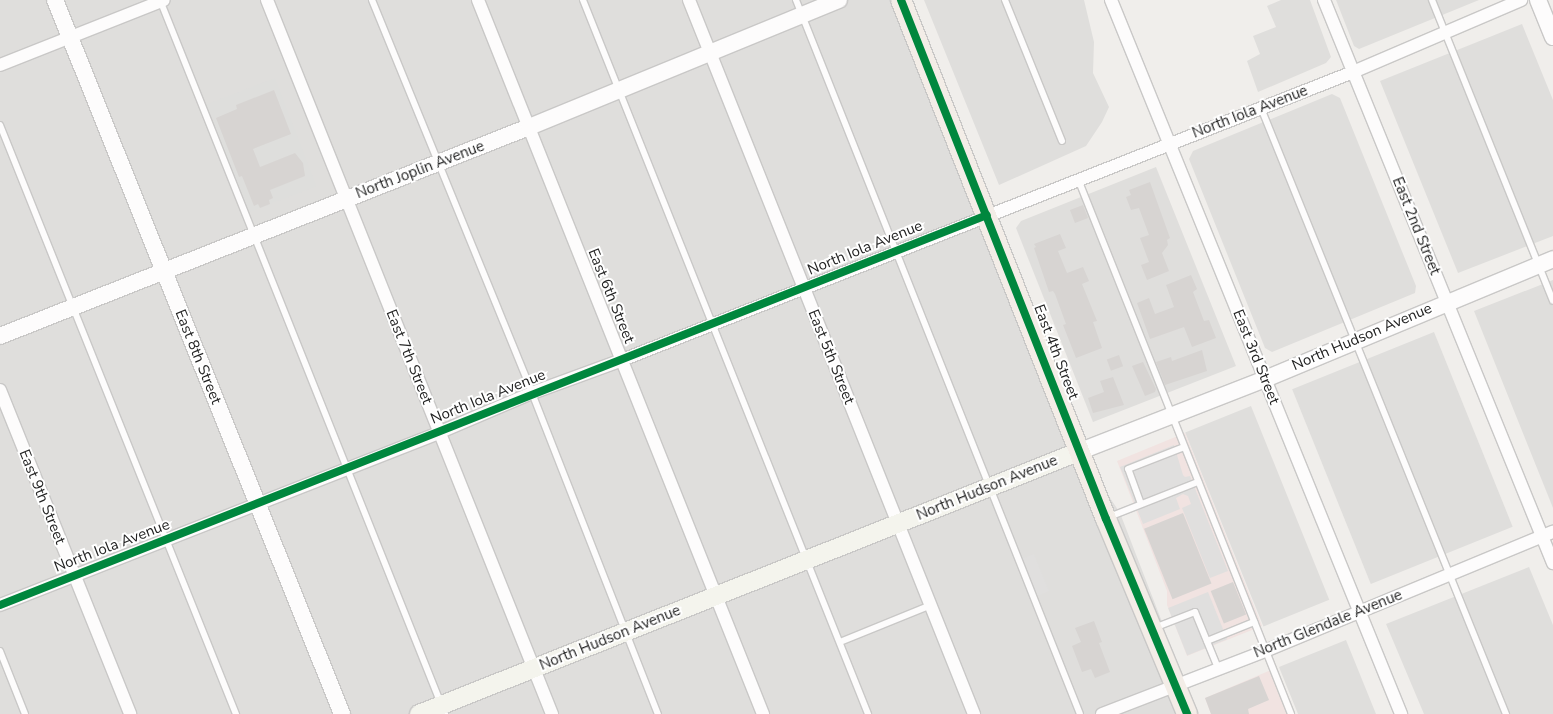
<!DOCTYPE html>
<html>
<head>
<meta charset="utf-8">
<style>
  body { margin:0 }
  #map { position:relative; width:1553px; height:714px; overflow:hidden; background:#f0eeeb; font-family:"Nunito Sans",sans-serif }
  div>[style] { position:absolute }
  .residential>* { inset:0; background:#dfdedc; transform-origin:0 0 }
  .commercial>* { inset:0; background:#f1e3e1 }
  .religious>* { inset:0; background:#dededc; transform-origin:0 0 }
  .parking>* { inset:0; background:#e0dfde; transform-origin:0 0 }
  .building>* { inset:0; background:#d7d4d2; transform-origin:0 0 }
  .roads { filter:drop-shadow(1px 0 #c9c8c7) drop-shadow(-1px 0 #c9c8c7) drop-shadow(0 1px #c9c8c7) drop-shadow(0 -1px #c9c8c7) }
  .service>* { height:6px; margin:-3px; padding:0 3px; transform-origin:3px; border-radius:3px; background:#fdfcfc }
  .minor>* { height:12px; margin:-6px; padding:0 6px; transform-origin:6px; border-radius:6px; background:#fdfcfc }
  .tertiary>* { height:16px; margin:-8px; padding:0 8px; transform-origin:8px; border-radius:8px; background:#fdfcfc }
  .secondary>* { height:18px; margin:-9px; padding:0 9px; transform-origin:9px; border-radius:9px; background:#f4f4ed }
  .primary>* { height:20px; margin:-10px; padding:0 10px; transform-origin:10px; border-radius:10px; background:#f3ede7 }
  .cycleway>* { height:8px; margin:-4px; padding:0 4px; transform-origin:4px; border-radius:4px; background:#00873e }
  span { translate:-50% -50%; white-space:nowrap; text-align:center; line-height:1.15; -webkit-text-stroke:4px #fff; paint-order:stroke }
  .street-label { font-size:15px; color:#222 }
</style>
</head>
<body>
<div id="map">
  <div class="residential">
    <i style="clip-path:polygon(0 0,901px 0,1079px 451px,1120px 513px,1164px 627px,1166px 664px,1187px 714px,0 714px)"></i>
    <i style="clip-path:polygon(924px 0,1084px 0,1094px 42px,1093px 73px,1109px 107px,1102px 122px,1086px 146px,999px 185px)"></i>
    <i style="clip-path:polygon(1281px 0,1310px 0,1331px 57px,1326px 63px,1258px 92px,1247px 61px,1260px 54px,1253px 36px,1276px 27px,1267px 6px)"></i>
    <i style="clip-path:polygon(1336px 0,1479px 0,1359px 49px,1354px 46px)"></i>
    <i style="clip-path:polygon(1522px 24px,1553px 100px,1553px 236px,1458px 273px,1380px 81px)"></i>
    <i style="clip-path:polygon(1332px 94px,1340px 98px,1416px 286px,1415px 293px,1272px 352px,1265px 348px,1189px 159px,1193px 151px)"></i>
    <i style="clip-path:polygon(1156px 167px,1236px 366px,1093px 422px,1016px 228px,1021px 221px)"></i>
    <i style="clip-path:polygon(1553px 280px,1553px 508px,1474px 311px)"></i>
    <i style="left:1434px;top:332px;width:210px;height:153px;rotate:68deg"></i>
    <i style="left:1251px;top:406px;width:209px;height:71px;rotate:68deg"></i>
    <i style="clip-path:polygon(1529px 567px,1553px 625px,1553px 714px,1424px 714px,1386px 624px)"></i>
    <i style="clip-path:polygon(1346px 640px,1376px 714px,1298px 714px,1279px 667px)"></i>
  </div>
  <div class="commercial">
    <i style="clip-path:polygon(1185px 433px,1262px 626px,1187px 656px,1167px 605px,1167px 591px,1117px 461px)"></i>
    <i style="clip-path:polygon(1271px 670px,1288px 714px,1211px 714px,1205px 698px)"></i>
  </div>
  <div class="religious">
    <i style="left:275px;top:78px;width:116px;height:73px;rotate:69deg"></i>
  </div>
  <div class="parking">
    <i style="clip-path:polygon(1174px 445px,1183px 475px,1185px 477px,1190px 476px,1228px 571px,1210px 578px,1182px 508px,1191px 504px,1188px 496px,1183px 494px,1176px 498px,1180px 509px,1143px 524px,1120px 467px)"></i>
    <i style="left:1034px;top:554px;width:40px;height:13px;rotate:68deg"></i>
    <i style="left:1208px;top:592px;width:51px;height:43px;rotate:68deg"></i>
  </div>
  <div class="building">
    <i style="clip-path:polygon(274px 90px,291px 134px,253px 149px,260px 167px,295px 153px,303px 163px,305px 176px,270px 190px,273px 198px,269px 200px,270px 204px,260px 208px,258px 204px,254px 206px,242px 176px,239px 177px,216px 118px,237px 109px,236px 105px)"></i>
    <i style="clip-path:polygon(1150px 182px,1170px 238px,1167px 240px,1168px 245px,1162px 253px,1169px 271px,1147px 280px,1141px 265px,1149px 262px,1140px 238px,1149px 235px,1139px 208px,1131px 210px,1126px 197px,1131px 195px,1129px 190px)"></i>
    <i style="left:1083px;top:205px;width:14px;height:14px;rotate:69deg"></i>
    <i style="clip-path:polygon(1060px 234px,1066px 248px,1058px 251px,1067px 273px,1083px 267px,1089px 281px,1082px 284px,1097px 321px,1093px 322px,1102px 348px,1076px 358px,1063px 325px,1066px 324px,1055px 294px,1053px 291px,1049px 292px,1034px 248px,1036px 247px,1034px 244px)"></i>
    <i style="clip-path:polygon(1191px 275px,1197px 289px,1193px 292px,1204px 321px,1209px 320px,1216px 338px,1192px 347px,1184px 327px,1150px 339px,1137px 303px,1149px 298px,1155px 314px,1174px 307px,1166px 285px)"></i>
    <i style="clip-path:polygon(1202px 350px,1207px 371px,1165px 385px,1156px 362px,1171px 357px,1172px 361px)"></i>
    <i style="left:1119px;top:355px;width:12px;height:13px;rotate:70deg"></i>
    <i style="clip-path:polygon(1143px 362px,1156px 389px,1155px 392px,1145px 396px,1132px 366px)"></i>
    <i style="clip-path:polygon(1113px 377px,1124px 405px,1093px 413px,1088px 398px,1104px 392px,1100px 381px)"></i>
    <i style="left:1183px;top:513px;width:76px;height:42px;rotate:68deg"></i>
    <i style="left:1233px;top:582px;width:35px;height:24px;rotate:68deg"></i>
    <i style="clip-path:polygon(1094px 621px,1102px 642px,1099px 643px,1110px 672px,1095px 678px,1091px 669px,1082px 672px,1072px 646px,1081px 642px,1075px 628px)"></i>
    <i style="clip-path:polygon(1259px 676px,1269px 700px,1248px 709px,1249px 714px,1211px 714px,1205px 698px)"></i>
  </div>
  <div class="roads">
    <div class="service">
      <i style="left:160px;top:0;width:769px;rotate:68.24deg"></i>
      <i style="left:372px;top:0;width:424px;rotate:67.8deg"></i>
      <i style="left:532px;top:393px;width:345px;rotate:68.6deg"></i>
      <i style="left:583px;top:0;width:769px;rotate:68.24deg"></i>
      <i style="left:796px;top:0;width:768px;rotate:68.31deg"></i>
      <i style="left:1005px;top:0;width:152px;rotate:68deg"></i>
      <i style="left:1432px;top:0;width:324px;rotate:68.1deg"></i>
      <i style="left:1261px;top:108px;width:654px;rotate:67.99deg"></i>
      <i style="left:0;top:125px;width:635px;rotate:68.17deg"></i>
      <i style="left:1078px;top:179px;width:576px;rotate:68.29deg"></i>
      <i style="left:1141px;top:504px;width:37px;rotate:-110deg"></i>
      <i style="left:1128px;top:469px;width:60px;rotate:-21.4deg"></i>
      <i style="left:1109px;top:517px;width:96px;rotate:-21.5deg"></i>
      <i style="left:1154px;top:628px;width:44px;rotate:-21.3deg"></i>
      <i style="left:1195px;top:612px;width:61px;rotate:67.7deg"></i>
      <i style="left:1207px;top:641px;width:51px;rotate:-22deg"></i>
      <i style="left:840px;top:642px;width:98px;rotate:-22.1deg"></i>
      <i style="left:0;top:651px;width:68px;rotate:68.4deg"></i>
    </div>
    <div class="minor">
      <i style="left:267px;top:0;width:769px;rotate:68.24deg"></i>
      <i style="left:478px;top:0;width:769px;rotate:68.24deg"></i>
      <i style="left:689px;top:0;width:769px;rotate:68.24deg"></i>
      <i style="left:1111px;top:0;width:771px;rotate:67.89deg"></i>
      <i style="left:1324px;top:0;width:608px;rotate:67.87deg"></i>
      <i style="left:0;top:65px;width:176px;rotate:-21.6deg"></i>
      <i style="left:0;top:390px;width:349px;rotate:68.1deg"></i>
      <i style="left:0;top:605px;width:471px;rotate:-21.4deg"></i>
      <i style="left:438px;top:433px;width:102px;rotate:-23.1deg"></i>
      <i style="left:532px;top:393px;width:96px;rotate:-20.1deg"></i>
      <i style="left:622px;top:360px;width:786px;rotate:-21.5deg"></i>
      <i style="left:1353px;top:72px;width:183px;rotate:-23.2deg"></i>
      <i style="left:1102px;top:714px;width:175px;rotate:-21.1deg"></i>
      <i style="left:1265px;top:651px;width:312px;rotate:-22.5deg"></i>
    </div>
    <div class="tertiary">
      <i style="left:55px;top:0;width:770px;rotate:68.1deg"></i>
      <i style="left:1538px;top:0;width:40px;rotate:68deg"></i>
      <i style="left:0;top:336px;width:569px;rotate:-21.56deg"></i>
      <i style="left:529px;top:127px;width:335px;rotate:-22.3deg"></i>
      <i style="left:1073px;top:454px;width:206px;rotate:-21.3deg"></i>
      <i style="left:1265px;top:379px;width:312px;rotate:-22.6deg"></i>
    </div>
    <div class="secondary">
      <i style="left:419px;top:714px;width:704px;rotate:-21.68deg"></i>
    </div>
    <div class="primary">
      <i style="left:901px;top:0;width:558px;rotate:68.45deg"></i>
      <i style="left:1106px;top:519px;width:211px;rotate:67.4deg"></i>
    </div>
  </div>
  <div class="cycleway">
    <i style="left:901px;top:0;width:558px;rotate:68.45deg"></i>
    <i style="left:1106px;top:519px;width:211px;rotate:67.4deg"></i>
    <i style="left:0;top:605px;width:1061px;rotate:-21.56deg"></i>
  </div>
  <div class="street-label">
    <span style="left:1250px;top:112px;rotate:-21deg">North Iola Avenue</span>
    <span style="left:420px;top:170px;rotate:-21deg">North Joplin Avenue</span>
    <span style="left:1416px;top:226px;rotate:68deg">East 2nd Street</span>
    <span style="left:865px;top:248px;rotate:-22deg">North Iola Avenue</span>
    <span style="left:611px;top:296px;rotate:68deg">East 6th Street</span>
    <span style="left:1362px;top:337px;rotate:-23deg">North Hudson Avenue</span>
    <span style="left:1056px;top:352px;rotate:69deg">East 4th Street</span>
    <span style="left:198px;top:357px;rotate:68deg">East 8th Street</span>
    <span style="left:409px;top:357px;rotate:68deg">East 7th Street</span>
    <span style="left:831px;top:357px;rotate:68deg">East 5th Street</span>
    <span style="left:1256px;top:357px;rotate:68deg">East 3rd Street</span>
    <span style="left:488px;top:397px;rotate:-22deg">North Iola Avenue</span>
    <span style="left:987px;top:488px;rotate:-22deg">North Hudson Avenue</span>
    <span style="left:42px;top:497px;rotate:68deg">East 9th Street</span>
    <span style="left:112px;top:546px;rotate:-21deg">North Iola Avenue</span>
    <span style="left:1328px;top:624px;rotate:-22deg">North Glendale Avenue</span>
    <span style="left:610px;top:638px;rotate:-22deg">North Hudson Avenue</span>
  </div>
</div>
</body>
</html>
